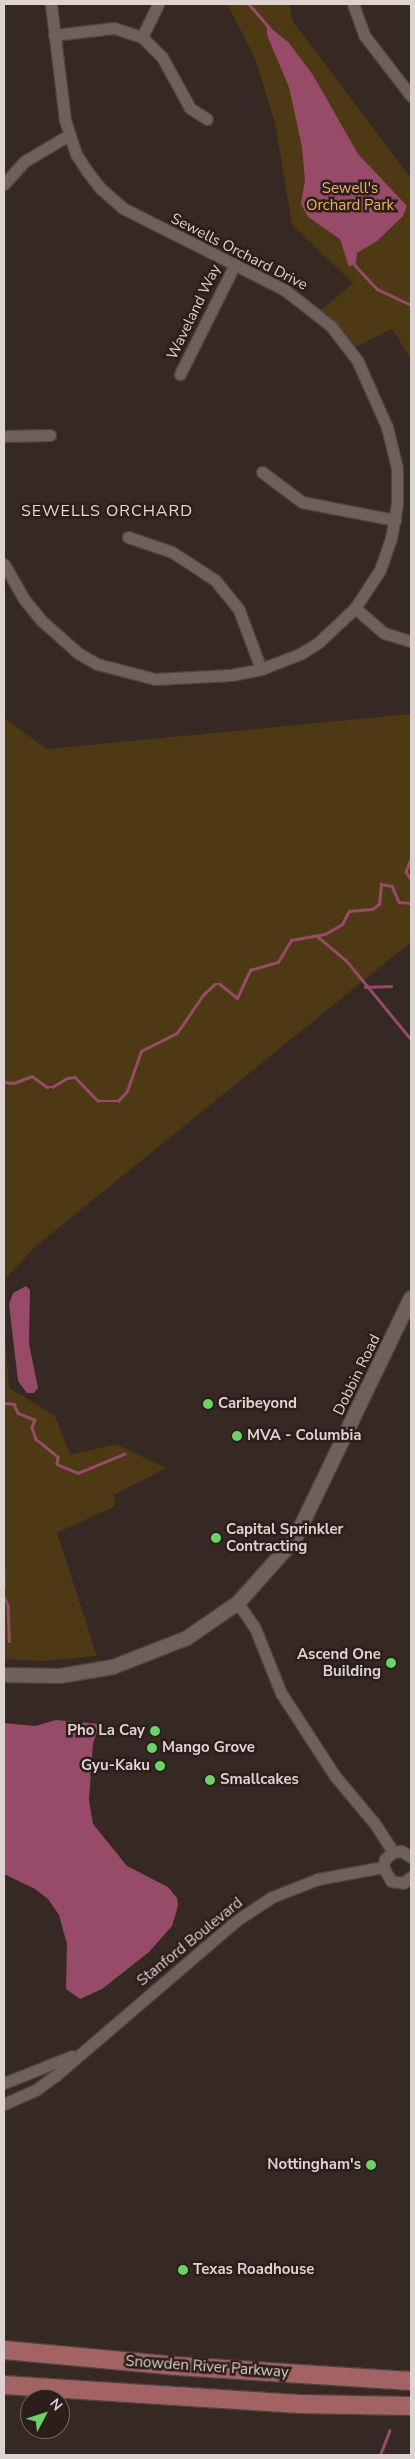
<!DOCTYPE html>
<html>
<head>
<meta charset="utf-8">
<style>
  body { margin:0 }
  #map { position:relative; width:415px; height:2459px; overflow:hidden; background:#362823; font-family:"Nunito Sans",sans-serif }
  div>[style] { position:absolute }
  .green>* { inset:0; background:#4d3913 }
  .water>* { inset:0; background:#974b69 }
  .stream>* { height:2.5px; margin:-1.25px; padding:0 1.25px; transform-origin:1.25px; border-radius:1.25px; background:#974b69 }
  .roads { filter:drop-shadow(1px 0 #4f433f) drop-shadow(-1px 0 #4f433f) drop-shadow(0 1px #4f433f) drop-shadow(0 -1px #4f433f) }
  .minor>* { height:11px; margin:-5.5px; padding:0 5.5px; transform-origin:5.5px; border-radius:5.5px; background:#70605b }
  .tertiary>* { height:14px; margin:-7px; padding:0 7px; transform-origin:7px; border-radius:7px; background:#70605b }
  .primary>* { height:18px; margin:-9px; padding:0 9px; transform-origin:9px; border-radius:9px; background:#a36263 }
  .dots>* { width:14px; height:14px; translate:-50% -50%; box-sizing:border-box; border:2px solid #2c1e1a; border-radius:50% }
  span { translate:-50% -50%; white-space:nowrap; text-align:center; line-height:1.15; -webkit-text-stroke:5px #2c1e1a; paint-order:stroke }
  .park-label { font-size:15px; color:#eeb64c }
  .street-label { font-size:15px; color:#ddd4d1 }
  .poi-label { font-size:15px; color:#ddd4d1; font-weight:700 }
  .left { translate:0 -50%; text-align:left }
  .right { translate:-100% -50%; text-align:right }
  .neighbourhood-label { font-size:16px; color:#ead6d0; letter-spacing:1px }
  .frame { position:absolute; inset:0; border:5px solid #ddd4d1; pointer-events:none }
  .north { position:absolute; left:20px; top:2389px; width:50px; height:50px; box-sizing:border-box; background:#2c1e1a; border:1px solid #736763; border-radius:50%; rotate:50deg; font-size:14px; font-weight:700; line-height:20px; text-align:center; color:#ddd4d1 }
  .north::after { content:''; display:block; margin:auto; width:18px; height:22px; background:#67d466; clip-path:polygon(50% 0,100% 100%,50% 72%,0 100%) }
</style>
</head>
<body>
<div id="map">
  <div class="green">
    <i style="clip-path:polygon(227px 4px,289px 4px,293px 22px,411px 178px,411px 359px,392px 329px,350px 350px,318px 313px,353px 283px,292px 225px,275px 123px,255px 58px)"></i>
    <i style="clip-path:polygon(411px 714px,411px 942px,36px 1246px,4px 1280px,4px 718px,47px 749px)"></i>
    <i style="clip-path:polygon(4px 1323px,9px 1388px,55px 1416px,70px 1455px,116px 1444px,166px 1468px,114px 1495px,115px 1506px,57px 1533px,97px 1656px,44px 1661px,4px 1659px)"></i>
  </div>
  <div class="water">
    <i style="clip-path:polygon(267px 25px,289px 43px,313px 75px,358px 154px,407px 206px,403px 216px,377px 241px,357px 253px,356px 263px,349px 267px,340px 239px,308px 217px,301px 204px,305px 180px,302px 147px,289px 87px,267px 35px)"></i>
    <i style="clip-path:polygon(26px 1286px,30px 1290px,29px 1344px,38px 1388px,34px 1393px,27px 1393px,18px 1381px,9px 1304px,13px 1293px)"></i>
    <i style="clip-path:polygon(56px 1720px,100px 1724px,93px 1743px,89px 1800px,93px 1824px,127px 1866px,168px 1887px,177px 1898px,178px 1906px,172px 1926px,149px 1952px,102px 1989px,80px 1999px,66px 1989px,67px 1944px,59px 1915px,48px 1899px,35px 1889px,4px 1874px,4px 1723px,35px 1726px)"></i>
  </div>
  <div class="stream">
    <i style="left:249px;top:4px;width:30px;rotate:49deg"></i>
    <i style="left:353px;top:263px;width:35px;rotate:47deg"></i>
    <i style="left:377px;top:289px;width:38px;rotate:25deg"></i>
    <i style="left:411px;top:859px;width:14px;rotate:111deg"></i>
    <i style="left:406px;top:872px;width:9px;rotate:54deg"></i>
    <i style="left:317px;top:936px;width:38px;rotate:40deg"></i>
    <i style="left:346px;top:960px;width:102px;rotate:50.6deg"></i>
    <i style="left:365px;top:987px;width:26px;rotate:-2deg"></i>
    <i style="left:4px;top:1082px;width:10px;rotate:6deg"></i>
    <i style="left:14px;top:1083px;width:19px;rotate:-21deg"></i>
    <i style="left:32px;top:1076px;width:19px;rotate:36deg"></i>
    <i style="left:47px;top:1087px;width:5px"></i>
    <i style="left:52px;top:1087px;width:17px;rotate:-31deg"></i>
    <i style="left:67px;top:1078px;width:8px;rotate:-7deg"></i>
    <i style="left:75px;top:1077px;width:33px;rotate:46deg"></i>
    <i style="left:98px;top:1101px;width:20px"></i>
    <i style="left:118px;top:1101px;width:13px;rotate:-48deg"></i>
    <i style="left:127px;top:1091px;width:42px;rotate:-70.7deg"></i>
    <i style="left:141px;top:1051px;width:40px;rotate:-26.6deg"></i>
    <i style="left:177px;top:1033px;width:46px;rotate:-55.6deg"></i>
    <i style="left:203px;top:995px;width:16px;rotate:-43deg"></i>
    <i style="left:215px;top:984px;width:5px"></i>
    <i style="left:220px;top:984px;width:22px;rotate:39deg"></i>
    <i style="left:237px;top:998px;width:31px;rotate:-65deg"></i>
    <i style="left:250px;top:970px;width:29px;rotate:-16deg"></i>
    <i style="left:278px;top:962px;width:26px;rotate:-59deg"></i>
    <i style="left:291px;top:940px;width:35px;rotate:-10deg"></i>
    <i style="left:325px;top:934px;width:20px;rotate:-30deg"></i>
    <i style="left:342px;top:924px;width:15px;rotate:-62deg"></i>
    <i style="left:349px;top:911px;width:23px;rotate:-5deg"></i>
    <i style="left:372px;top:909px;width:9px;rotate:-36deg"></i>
    <i style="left:379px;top:904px;width:20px;rotate:-84deg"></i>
    <i style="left:381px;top:884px;width:11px;rotate:10deg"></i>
    <i style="left:392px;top:886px;width:17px;rotate:66deg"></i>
    <i style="left:399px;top:902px;width:12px;rotate:5deg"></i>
    <i style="left:4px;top:1403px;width:10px;rotate:6deg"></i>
    <i style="left:14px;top:1404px;width:10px;rotate:66deg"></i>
    <i style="left:18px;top:1413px;width:18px;rotate:22deg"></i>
    <i style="left:35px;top:1420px;width:8px;rotate:113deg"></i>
    <i style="left:32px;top:1427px;width:13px;rotate:72deg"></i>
    <i style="left:36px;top:1439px;width:28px;rotate:39deg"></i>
    <i style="left:58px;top:1457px;width:7px;rotate:98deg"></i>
    <i style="left:57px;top:1464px;width:4px;rotate:27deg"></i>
    <i style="left:61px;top:1466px;width:18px;rotate:22deg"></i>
    <i style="left:78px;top:1473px;width:50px;rotate:-22.4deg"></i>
    <i style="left:4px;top:1569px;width:18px;rotate:90deg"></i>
    <i style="left:4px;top:1597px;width:9px;rotate:63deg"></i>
    <i style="left:8px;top:1605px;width:36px;rotate:88deg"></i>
    <i style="left:380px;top:2455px;width:26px;rotate:-69deg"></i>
  </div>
  <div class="roads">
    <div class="minor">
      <i style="left:353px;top:4px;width:33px;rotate:70deg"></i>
      <i style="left:364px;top:35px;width:77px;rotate:52.4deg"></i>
      <i style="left:54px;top:35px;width:60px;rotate:-6.7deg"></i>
      <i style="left:114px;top:28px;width:29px;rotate:18deg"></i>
      <i style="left:142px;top:37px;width:28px;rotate:45deg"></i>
      <i style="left:162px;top:57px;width:58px;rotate:61.2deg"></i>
      <i style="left:190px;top:108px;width:20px;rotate:33deg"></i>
      <i style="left:142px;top:37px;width:37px;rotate:-64deg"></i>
      <i style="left:4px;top:184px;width:31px;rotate:-48deg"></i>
      <i style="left:25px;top:161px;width:51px;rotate:-30.6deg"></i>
      <i style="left:180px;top:374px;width:123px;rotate:-63.4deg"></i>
      <i style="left:4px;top:436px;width:46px;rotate:-1.2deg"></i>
      <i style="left:262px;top:472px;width:50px;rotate:36.9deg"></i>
      <i style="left:302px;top:502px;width:95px;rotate:11deg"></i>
      <i style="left:128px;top:537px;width:46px;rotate:18.8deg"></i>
      <i style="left:172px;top:552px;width:51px;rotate:33.1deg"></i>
      <i style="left:215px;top:580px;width:38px;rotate:51deg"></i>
      <i style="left:239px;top:610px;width:63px;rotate:69.6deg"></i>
      <i style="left:4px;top:564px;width:40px;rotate:60.3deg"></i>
      <i style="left:24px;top:599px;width:28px;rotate:51deg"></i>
      <i style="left:42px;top:621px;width:48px;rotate:41.6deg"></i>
      <i style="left:78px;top:653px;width:22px;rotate:30deg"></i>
      <i style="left:97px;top:664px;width:60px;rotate:14.5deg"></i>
      <i style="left:155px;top:679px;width:76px;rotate:-3deg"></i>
      <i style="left:231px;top:675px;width:31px;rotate:-11deg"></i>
      <i style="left:261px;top:669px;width:42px;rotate:-21deg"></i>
      <i style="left:300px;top:654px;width:22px;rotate:-32deg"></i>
      <i style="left:319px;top:642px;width:50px;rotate:-43.4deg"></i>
      <i style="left:355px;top:608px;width:45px;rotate:-56.7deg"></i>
      <i style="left:380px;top:570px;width:34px;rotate:-71deg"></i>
      <i style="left:391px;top:538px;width:34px;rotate:-80deg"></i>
      <i style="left:397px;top:505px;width:37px;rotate:-90deg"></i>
      <i style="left:397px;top:468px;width:42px;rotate:-103.7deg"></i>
      <i style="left:387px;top:427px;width:73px;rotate:-114.1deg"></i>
      <i style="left:357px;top:360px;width:43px;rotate:-127.4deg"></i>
      <i style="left:331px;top:326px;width:58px;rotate:-142deg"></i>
      <i style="left:285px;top:290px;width:182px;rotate:-153.2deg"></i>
      <i style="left:123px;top:208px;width:29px;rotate:-139deg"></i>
      <i style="left:101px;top:189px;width:23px;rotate:-128deg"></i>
      <i style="left:87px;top:171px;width:20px;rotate:-123deg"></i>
      <i style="left:76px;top:154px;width:36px;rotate:-108deg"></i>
      <i style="left:65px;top:120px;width:117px;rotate:-96.9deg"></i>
      <i style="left:355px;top:608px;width:38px;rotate:41deg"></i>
      <i style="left:384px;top:633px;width:28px;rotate:17deg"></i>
      <i style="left:238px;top:1603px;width:30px;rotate:56deg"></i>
      <i style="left:255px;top:1628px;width:70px;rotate:68.2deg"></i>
      <i style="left:281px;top:1693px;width:99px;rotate:57deg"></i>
      <i style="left:335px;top:1776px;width:62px;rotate:50.2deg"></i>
      <i style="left:375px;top:1824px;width:33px;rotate:57deg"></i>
      <i style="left:411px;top:1857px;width:12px;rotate:-149deg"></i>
      <i style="left:401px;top:1851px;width:8px;rotate:173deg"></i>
      <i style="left:393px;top:1852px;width:11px;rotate:139deg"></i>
      <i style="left:385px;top:1859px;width:8px;rotate:104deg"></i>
      <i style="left:383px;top:1867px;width:16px;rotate:60deg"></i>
      <i style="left:391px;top:1881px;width:12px;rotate:9deg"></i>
      <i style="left:403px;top:1883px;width:10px;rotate:-37deg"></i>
      <i style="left:4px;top:2083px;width:73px;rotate:-21.7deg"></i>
      <i style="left:4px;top:2104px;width:36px;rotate:-24deg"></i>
      <i style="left:37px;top:2089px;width:22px;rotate:-36deg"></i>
      <i style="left:55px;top:2076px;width:240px;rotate:-40.6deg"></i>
      <i style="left:237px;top:1920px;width:42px;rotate:-33.3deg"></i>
      <i style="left:272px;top:1897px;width:49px;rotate:-21.4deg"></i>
      <i style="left:318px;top:1879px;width:66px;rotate:-10.5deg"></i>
    </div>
    <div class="tertiary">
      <i style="left:4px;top:1675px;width:56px;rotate:1deg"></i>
      <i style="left:60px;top:1676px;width:54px;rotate:-9.6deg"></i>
      <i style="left:113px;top:1667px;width:79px;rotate:-21.4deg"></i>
      <i style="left:187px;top:1638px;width:62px;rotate:-34.5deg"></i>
      <i style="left:238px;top:1603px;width:86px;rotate:-48.3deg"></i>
      <i style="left:295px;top:1539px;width:267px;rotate:-64.3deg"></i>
    </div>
    <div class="primary">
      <i style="left:4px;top:2350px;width:174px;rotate:5.3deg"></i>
      <i style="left:177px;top:2366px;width:234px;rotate:3.7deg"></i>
      <i style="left:4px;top:2385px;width:296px;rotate:3.7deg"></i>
      <i style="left:299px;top:2404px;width:112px;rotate:1deg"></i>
    </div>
  </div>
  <div class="dots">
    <i style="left:208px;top:1404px;background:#67d466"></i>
    <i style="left:237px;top:1436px;background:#67d466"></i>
    <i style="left:216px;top:1538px;background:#67d466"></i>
    <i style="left:391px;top:1663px;background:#67d466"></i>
    <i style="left:155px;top:1731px;background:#67d466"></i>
    <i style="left:152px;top:1748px;background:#67d466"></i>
    <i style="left:160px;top:1766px;background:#67d466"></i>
    <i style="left:210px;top:1780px;background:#67d466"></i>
    <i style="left:371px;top:2165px;background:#67d466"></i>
    <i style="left:183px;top:2270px;background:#67d466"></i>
  </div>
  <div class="park-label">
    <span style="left:350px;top:197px">Sewell's<br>Orchard Park</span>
  </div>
  <div class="street-label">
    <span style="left:239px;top:252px;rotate:27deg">Sewells Orchard Drive</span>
    <span style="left:194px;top:312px;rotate:-64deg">Waveland Way</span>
    <span style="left:357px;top:1375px;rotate:-64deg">Dobbin Road</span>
    <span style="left:190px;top:1942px;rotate:-39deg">Stanford Boulevard</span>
    <span style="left:207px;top:2367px;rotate:4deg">Snowden River Parkway</span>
  </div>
  <div class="poi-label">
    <span class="left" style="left:218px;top:1404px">Caribeyond</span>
    <span class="left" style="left:247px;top:1436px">MVA - Columbia</span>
    <span class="left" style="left:226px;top:1538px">Capital Sprinkler<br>Contracting</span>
    <span class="right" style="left:381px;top:1663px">Ascend One<br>Building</span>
    <span class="right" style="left:145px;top:1731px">Pho La Cay</span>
    <span class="left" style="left:162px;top:1748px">Mango Grove</span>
    <span class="right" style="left:150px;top:1766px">Gyu-Kaku</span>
    <span class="left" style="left:220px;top:1780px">Smallcakes</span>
    <span class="right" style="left:361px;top:2165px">Nottingham's</span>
    <span class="left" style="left:193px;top:2270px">Texas Roadhouse</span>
  </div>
  <div class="neighbourhood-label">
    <span style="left:107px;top:511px">SEWELLS ORCHARD</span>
  </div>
  <div class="frame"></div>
  <div class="north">N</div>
</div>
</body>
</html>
